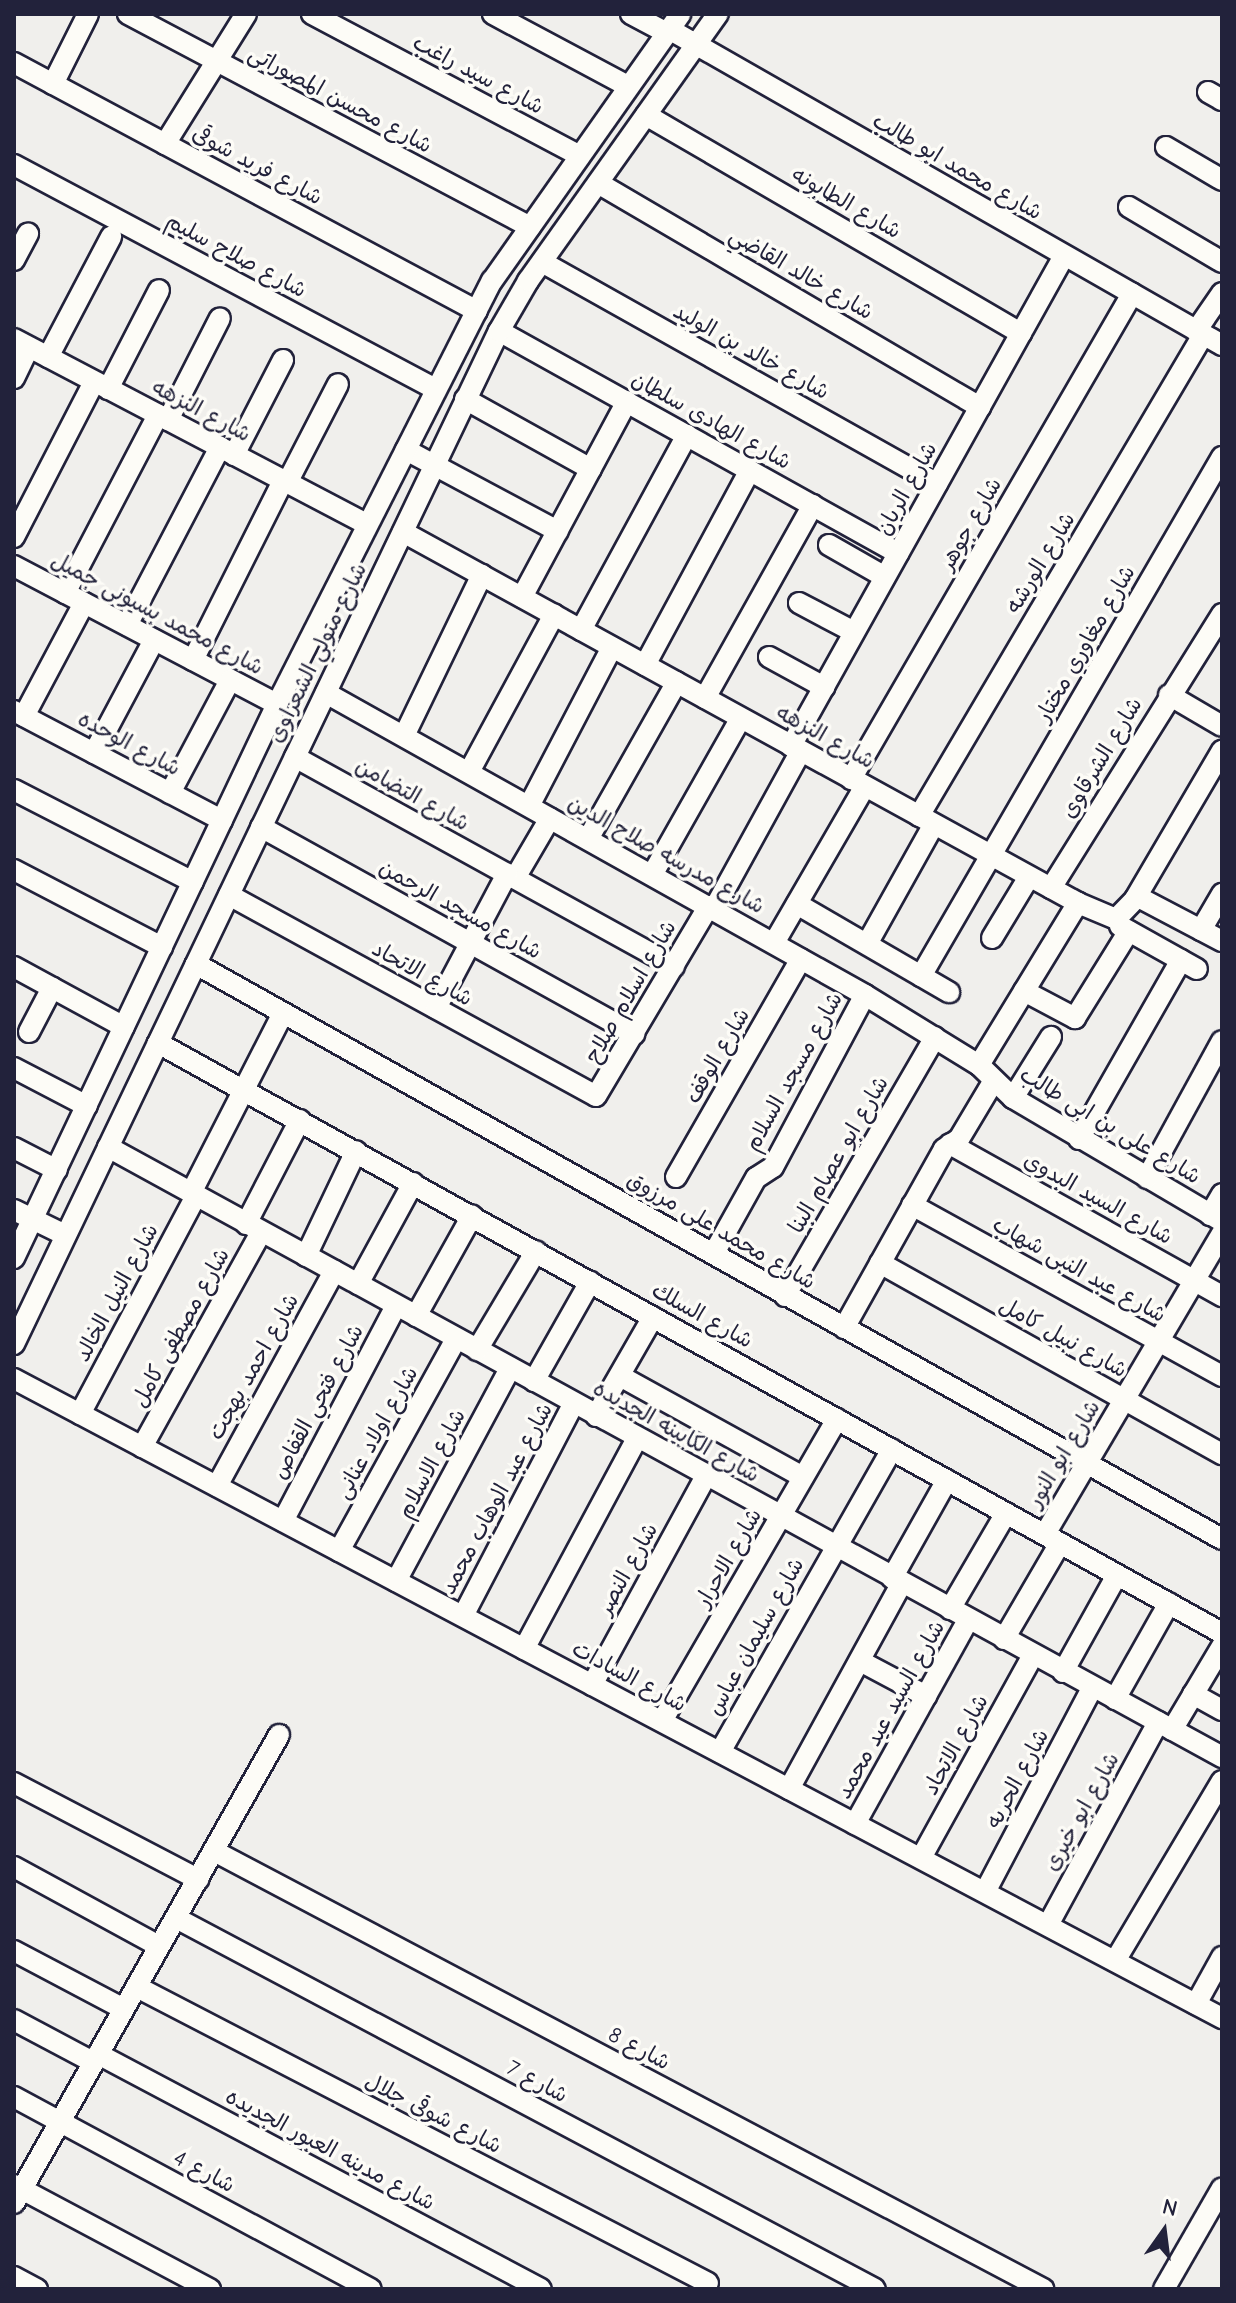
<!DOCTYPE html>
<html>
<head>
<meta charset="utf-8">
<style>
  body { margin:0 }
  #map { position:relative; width:1236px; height:2303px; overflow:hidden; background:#f0efec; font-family:"Comic Neue","Playpen Sans Arabic",sans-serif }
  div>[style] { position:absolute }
  .roads { filter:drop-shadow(2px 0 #22223b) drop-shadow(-2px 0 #22223b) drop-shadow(0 2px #22223b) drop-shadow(0 -2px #22223b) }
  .minor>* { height:20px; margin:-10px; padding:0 10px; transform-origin:10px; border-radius:10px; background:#fdfcf7 }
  span { translate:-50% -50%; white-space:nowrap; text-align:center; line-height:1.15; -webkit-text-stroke:7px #fdfcf7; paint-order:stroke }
  .street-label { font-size:22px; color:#22223b }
  .frame { position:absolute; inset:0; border:16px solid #22223b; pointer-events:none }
  .north { position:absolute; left:1124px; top:2191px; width:80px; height:80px; -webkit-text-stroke:6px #fdfcf7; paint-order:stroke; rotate:14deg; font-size:22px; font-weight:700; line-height:32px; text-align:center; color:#22223b }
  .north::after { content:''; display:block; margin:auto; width:28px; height:36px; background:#22223b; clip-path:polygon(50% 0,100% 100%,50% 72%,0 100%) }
</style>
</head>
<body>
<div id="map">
  <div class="roads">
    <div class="minor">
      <i style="left:128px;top:14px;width:455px;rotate:27.9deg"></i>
      <i style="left:312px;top:14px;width:303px;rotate:27.9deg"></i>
      <i style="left:493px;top:14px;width:153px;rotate:28.1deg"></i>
      <i style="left:631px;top:14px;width:41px;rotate:27.8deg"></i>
      <i style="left:669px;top:29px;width:637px;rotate:29.74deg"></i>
      <i style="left:14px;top:63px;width:525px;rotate:28.18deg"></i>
      <i style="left:53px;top:84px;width:78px;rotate:-63.4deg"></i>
      <i style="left:1208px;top:92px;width:16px;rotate:30deg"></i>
      <i style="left:646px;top:115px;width:434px;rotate:30.2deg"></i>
      <i style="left:165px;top:144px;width:153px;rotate:-58.1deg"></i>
      <i style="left:1166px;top:147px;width:65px;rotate:30.5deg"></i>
      <i style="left:14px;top:165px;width:477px;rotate:28deg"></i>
      <i style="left:598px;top:183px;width:443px;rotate:30.4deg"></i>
      <i style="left:1129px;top:207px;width:108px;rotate:30.6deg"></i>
      <i style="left:14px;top:260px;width:30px;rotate:-62deg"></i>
      <i style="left:542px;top:262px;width:453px;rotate:29.3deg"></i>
      <i style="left:499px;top:331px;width:457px;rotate:29.1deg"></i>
      <i style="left:1196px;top:331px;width:46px;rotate:-55.6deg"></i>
      <i style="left:14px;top:339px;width:398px;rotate:27.7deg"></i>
      <i style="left:48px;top:357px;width:136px;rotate:-62.3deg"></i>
      <i style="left:14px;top:378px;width:34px;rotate:-64deg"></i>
      <i style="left:108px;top:389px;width:111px;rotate:-62.7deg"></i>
      <i style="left:465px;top:399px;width:144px;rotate:29.1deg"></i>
      <i style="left:168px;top:420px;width:114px;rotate:-63deg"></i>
      <i style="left:406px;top:450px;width:172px;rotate:28.1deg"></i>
      <i style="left:234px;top:455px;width:107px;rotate:-62.7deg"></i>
      <i style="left:287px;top:483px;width:111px;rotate:-62.7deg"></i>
      <i style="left:403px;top:532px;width:770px;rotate:28.79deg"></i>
      <i style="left:1078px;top:903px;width:41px;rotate:22.8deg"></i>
      <i style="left:1116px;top:919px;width:28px;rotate:-46deg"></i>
      <i style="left:1135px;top:899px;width:7px"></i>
      <i style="left:1142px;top:899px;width:90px;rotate:27.7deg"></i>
      <i style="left:14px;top:537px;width:174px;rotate:-62.7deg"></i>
      <i style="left:829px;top:545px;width:64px;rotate:29.7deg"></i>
      <i style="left:14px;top:566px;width:297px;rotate:27.7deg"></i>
      <i style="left:65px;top:593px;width:201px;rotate:-62.4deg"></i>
      <i style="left:522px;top:597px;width:222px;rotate:-61.8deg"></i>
      <i style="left:799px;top:603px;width:62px;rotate:27.8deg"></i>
      <i style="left:127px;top:625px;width:201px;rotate:-62.4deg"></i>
      <i style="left:581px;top:630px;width:222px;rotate:-61.5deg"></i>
      <i style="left:769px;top:657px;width:63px;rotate:28.6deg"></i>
      <i style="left:193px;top:660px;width:200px;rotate:-63.3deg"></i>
      <i style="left:645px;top:665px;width:221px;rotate:-61.7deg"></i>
      <i style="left:326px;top:693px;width:618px;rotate:29.26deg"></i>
      <i style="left:865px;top:995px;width:134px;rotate:31.6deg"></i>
      <i style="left:979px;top:1065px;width:47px;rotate:44.1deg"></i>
      <i style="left:1013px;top:1098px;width:243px;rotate:30.5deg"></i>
      <i style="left:1169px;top:695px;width:61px;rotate:30.3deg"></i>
      <i style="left:705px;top:698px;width:221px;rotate:-60.8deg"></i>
      <i style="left:14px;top:711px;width:235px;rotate:27.7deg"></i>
      <i style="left:24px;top:716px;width:128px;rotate:-62deg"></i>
      <i style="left:404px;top:736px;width:179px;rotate:-64.2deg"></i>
      <i style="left:791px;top:746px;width:561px;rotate:-60.88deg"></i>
      <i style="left:94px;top:753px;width:128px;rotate:-62deg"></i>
      <i style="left:295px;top:757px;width:433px;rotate:28.9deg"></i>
      <i style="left:469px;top:772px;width:179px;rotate:-61.6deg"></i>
      <i style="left:851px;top:779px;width:561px;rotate:-59.91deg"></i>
      <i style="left:14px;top:790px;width:201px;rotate:27.2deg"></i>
      <i style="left:170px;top:793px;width:128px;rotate:-62deg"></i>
      <i style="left:529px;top:806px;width:179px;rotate:-62.4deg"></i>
      <i style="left:919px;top:816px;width:559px;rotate:-59.44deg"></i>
      <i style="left:261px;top:827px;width:427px;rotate:29deg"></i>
      <i style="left:588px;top:839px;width:180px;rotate:-60.5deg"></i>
      <i style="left:14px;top:870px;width:167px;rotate:27.5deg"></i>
      <i style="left:652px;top:875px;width:180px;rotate:-60.5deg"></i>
      <i style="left:515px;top:878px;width:69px;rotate:-59.7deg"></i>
      <i style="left:1051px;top:888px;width:323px;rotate:-58deg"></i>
      <i style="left:229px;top:895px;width:418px;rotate:28.7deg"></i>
      <i style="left:596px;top:1096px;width:221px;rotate:-59.3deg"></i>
      <i style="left:1135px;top:899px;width:172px;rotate:-59.6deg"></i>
      <i style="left:797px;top:904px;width:176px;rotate:30.1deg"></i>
      <i style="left:714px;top:909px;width:180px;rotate:-61.2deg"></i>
      <i style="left:1120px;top:926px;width:88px;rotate:29.2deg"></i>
      <i style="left:1201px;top:930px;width:42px;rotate:-59.7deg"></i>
      <i style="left:992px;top:938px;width:71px;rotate:-58.8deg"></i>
      <i style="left:774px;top:943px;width:181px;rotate:-59.9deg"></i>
      <i style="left:867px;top:944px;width:137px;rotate:-60.8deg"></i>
      <i style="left:196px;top:964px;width:1176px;rotate:29.27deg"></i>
      <i style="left:14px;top:967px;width:125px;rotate:28.6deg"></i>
      <i style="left:921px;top:976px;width:600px;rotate:-59.89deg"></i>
      <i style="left:1024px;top:991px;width:58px;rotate:27.9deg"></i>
      <i style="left:1075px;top:1018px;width:102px;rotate:-58.2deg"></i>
      <i style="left:436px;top:1008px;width:152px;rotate:-62.1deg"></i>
      <i style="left:29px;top:1032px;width:50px;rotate:-62.4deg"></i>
      <i style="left:158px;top:1043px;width:1217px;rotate:29.01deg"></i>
      <i style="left:979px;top:1065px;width:190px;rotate:-58.6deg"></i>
      <i style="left:14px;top:1068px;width:82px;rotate:27.5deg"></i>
      <i style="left:1013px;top:1098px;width:72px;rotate:-58.1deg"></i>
      <i style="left:1079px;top:1139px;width:206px;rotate:-60.3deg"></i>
      <i style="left:950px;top:1144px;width:312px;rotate:29.2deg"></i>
      <i style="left:108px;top:1147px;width:1270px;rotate:28.7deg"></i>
      <i style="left:14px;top:1148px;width:48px;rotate:27.1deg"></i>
      <i style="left:676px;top:1177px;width:251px;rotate:-60.2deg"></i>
      <i style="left:1147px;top:1178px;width:156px;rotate:-61.3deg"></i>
      <i style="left:191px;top:1193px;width:202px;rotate:-62.9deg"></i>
      <i style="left:912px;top:1205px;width:354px;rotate:28.9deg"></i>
      <i style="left:14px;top:1210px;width:57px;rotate:26.1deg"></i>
      <i style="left:1210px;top:1215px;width:24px;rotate:-60deg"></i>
      <i style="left:246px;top:1224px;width:117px;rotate:-62.6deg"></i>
      <i style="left:714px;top:1253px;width:86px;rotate:-60.8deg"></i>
      <i style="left:756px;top:1178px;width:20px;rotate:-33deg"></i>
      <i style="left:773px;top:1167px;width:195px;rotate:-61.9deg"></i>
      <i style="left:306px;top:1256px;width:116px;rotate:-64.5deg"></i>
      <i style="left:14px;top:1258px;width:613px;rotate:-64.6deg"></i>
      <i style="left:277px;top:704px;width:475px;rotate:-63.1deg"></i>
      <i style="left:492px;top:281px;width:327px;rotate:-54.8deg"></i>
      <i style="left:880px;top:1263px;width:392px;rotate:29.2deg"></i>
      <i style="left:358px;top:1284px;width:115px;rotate:-61.4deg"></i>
      <i style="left:785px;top:1296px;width:299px;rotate:-59.9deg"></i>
      <i style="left:416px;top:1316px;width:115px;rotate:-60.8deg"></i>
      <i style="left:844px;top:1328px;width:205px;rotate:-60.8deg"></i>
      <i style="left:944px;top:1149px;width:18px;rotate:-34deg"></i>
      <i style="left:959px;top:1139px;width:66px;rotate:-59.2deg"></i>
      <i style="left:14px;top:1344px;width:1123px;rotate:-64.42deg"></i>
      <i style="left:499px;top:331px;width:58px;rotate:-59.9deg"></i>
      <i style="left:528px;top:281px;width:328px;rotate:-54.6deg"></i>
      <i style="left:477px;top:1350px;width:115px;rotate:-59.2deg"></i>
      <i style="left:620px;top:1376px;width:209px;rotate:28.9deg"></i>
      <i style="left:14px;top:1379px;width:1367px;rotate:27.88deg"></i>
      <i style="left:534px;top:1381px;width:114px;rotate:-60.5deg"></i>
      <i style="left:80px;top:1414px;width:247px;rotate:-62deg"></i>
      <i style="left:596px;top:1416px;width:114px;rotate:-60.1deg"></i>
      <i style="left:142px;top:1447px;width:246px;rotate:-61deg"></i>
      <i style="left:217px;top:1486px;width:245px;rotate:-61.4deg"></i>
      <i style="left:283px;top:1521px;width:243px;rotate:-62.3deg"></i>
      <i style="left:1045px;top:1534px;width:349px;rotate:-59.5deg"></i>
      <i style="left:339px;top:1551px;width:242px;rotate:-61.1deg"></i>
      <i style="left:892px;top:1578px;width:112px;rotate:-60.7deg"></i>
      <i style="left:396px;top:1581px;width:242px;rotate:-61.8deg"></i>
      <i style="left:950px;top:1609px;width:111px;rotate:-59.7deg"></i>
      <i style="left:463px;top:1616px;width:240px;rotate:-62.5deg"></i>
      <i style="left:1004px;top:1639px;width:111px;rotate:-59.7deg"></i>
      <i style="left:524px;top:1649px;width:239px;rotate:-61.8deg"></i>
      <i style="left:860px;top:1661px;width:75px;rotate:27.9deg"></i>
      <i style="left:1063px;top:1672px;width:111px;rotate:-60.9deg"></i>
      <i style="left:592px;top:1685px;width:238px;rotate:-61.4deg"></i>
      <i style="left:1193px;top:1694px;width:33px;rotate:29deg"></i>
      <i style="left:1115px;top:1699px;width:110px;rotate:-60.6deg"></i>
      <i style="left:662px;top:1721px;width:349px;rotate:-59.9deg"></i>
      <i style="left:1172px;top:1730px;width:98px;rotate:-59.2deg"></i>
      <i style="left:720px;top:1752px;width:348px;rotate:-60.4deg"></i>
      <i style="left:14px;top:1783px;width:208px;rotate:27.6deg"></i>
      <i style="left:789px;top:1789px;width:235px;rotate:-61.3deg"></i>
      <i style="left:855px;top:1824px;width:233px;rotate:-61deg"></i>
      <i style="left:214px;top:1851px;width:938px;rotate:27.85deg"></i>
      <i style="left:921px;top:1858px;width:232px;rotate:-61.1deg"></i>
      <i style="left:14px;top:1867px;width:165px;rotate:28.6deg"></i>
      <i style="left:985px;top:1892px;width:230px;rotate:-62.3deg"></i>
      <i style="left:176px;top:1918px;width:791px;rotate:27.96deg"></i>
      <i style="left:1048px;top:1925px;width:231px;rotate:-61.5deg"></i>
      <i style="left:14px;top:1951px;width:124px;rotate:27.8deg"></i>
      <i style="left:1115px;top:1961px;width:209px;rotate:-59.3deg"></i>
      <i style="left:137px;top:1987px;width:643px;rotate:27.4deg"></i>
      <i style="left:1196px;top:2004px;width:54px;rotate:-61deg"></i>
      <i style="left:14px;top:2020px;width:89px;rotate:28deg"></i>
      <i style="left:98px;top:2054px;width:501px;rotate:27.94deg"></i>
      <i style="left:14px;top:2097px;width:405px;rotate:28.3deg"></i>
      <i style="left:14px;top:2185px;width:222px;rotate:28deg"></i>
      <i style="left:14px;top:2203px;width:538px;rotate:-60.48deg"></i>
      <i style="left:14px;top:2277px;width:26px;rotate:28deg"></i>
      <i style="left:1164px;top:2289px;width:116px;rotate:-60.1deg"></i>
    </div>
  </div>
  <div class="street-label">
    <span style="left:478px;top:75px;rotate:28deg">شارع سيد راغب</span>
    <span style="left:340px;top:100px;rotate:28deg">شارع محسن المصوراتى</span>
    <span style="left:257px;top:166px;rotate:28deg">شارع فريد شوقى</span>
    <span style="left:957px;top:167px;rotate:30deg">شارع محمد ابو طالب</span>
    <span style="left:846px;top:203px;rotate:30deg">شارع الطابونه</span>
    <span style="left:236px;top:256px;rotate:28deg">شارع صلاح سليم</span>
    <span style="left:801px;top:274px;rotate:30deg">شارع خالد القاضي</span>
    <span style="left:751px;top:352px;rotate:29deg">شارع خالد بن الوليد</span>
    <span style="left:201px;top:411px;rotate:28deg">شارع النزهه</span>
    <span style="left:711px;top:421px;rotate:29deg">شارع الهادى سلطان</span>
    <span style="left:907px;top:489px;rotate:-61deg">شارع الريان</span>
    <span style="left:971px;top:524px;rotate:-60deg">شارع جوهر</span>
    <span style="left:1041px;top:563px;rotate:-59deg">شارع الورشه</span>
    <span style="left:157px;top:614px;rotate:28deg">شارع محمد بسيونى جميل</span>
    <span style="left:1086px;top:644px;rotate:-60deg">شارع مغاوري مختار</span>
    <span style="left:318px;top:653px;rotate:-64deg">شارع متولي الشعراوى</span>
    <span style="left:825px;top:737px;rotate:29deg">شارع النزهه</span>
    <span style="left:129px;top:744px;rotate:28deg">شارع الوحده</span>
    <span style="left:1102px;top:758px;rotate:-59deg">شارع الشرقاوى</span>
    <span style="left:412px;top:795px;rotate:29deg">شارع التضامن</span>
    <span style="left:666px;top:855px;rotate:29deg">شارع مدرسه صلاح الدين</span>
    <span style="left:460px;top:910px;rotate:29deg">شارع مسجد الرحمن</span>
    <span style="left:422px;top:974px;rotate:29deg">شارع الاتحاد</span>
    <span style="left:631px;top:992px;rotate:-60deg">شارع اسلام صلاح</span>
    <span style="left:718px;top:1056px;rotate:-60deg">شارع الوقف</span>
    <span style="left:794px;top:1072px;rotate:-61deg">شارع مسجد السلام</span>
    <span style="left:1110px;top:1126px;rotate:31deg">شارع على بن ابى طالب</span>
    <span style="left:839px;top:1155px;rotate:-60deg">شارع ابو عصام البنا</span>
    <span style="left:1098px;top:1199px;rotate:29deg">شارع السيد البدوى</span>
    <span style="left:721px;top:1231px;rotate:30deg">شارع محمد على مرزوق</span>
    <span style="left:1079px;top:1270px;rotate:29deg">شارع عبد النبى شهاب</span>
    <span style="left:117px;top:1293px;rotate:-62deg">شارع النيل الخالد</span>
    <span style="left:702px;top:1316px;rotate:29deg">شارع السلك</span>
    <span style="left:181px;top:1328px;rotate:-61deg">شارع مصطفى كامل</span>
    <span style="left:1063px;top:1338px;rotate:29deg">شارع نبيل كامل</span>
    <span style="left:254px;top:1367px;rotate:-61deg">شارع احمد بهجت</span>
    <span style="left:318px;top:1402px;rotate:-62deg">شارع فتحي القفاص</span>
    <span style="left:676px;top:1432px;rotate:29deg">شارع الكابينه الجديده</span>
    <span style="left:377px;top:1433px;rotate:-61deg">شارع اولاد عنانى</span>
    <span style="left:1064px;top:1454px;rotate:-59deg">شارع ابو النور</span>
    <span style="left:432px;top:1464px;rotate:-62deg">شارع الاسلام</span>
    <span style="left:497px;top:1499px;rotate:-62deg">شارع عبد الوهاب محمد</span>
    <span style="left:729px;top:1558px;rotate:-60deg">شارع الاحرار</span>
    <span style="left:628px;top:1569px;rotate:-61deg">شارع النصر</span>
    <span style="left:756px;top:1637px;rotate:-61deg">شارع سليمان عباس</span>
    <span style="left:629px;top:1677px;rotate:28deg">شارع السادات</span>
    <span style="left:891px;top:1710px;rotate:-61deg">شارع السيد عيد محمد</span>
    <span style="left:956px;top:1745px;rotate:-61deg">شارع الاتحاد</span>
    <span style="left:1018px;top:1779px;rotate:-62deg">شارع الحريه</span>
    <span style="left:1082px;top:1812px;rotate:-61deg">شارع ابو خيرى</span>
    <span style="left:639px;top:2049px;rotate:28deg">شارع 8</span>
    <span style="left:537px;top:2082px;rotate:28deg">شارع 7</span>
    <span style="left:433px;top:2114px;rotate:27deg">شارع شوقى جلال</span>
    <span style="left:330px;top:2150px;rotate:28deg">شارع مدينه العبور الجديده</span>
    <span style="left:204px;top:2172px;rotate:28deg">شارع 4</span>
  </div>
  <div class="frame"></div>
  <div class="north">N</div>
</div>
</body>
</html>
